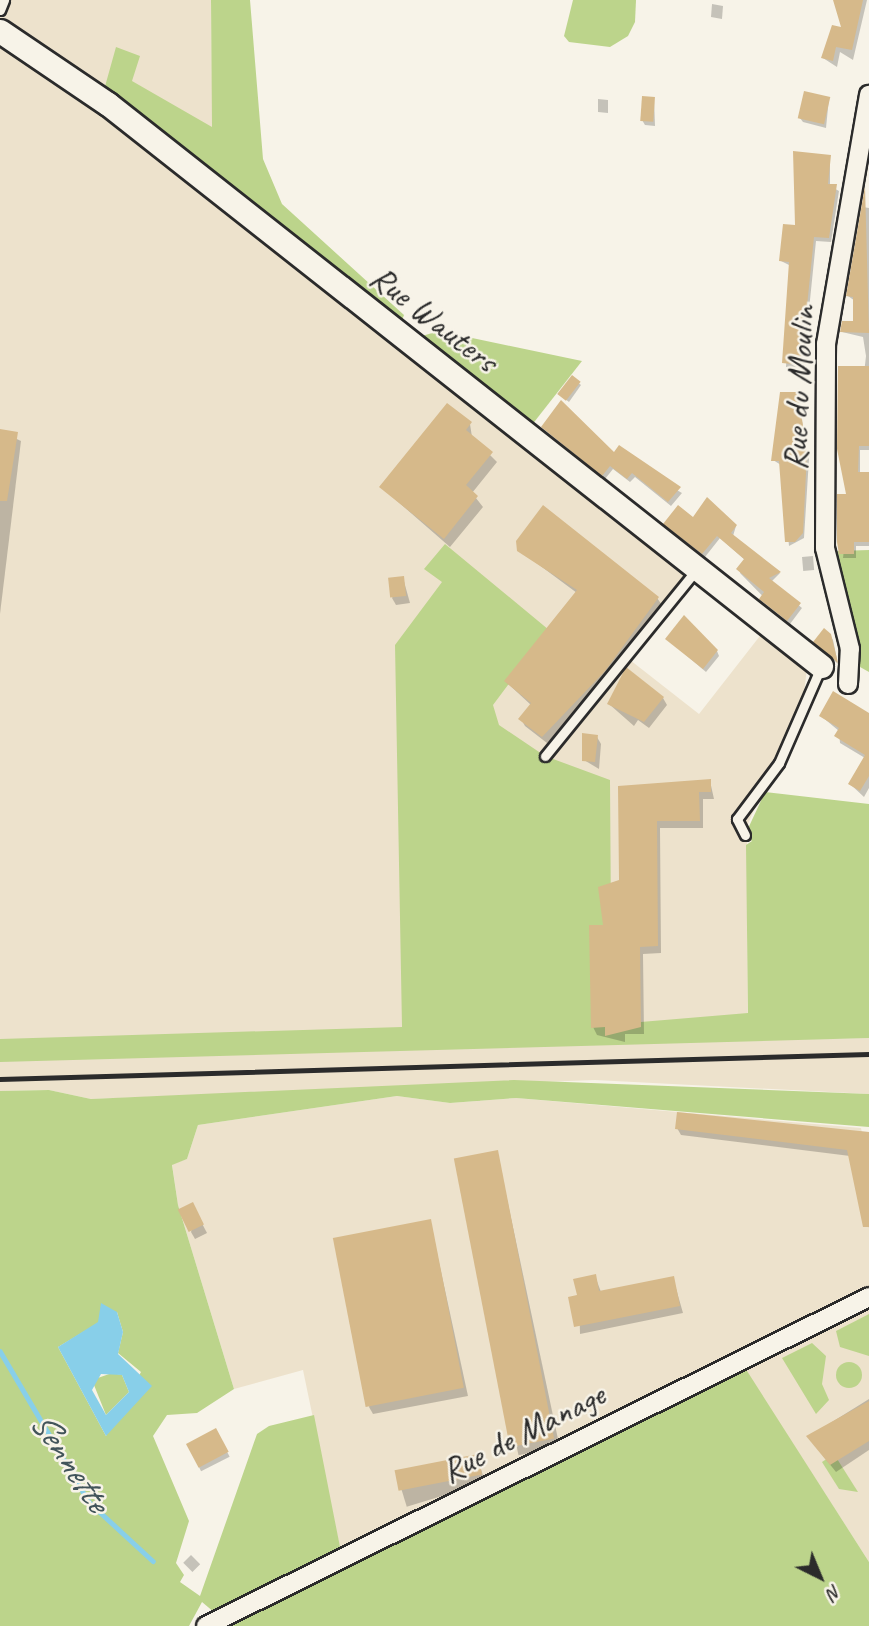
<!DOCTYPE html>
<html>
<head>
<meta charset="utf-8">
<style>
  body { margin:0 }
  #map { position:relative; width:869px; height:1626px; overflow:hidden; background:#f7f3e8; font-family:Caveat,sans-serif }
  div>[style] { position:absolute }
  .built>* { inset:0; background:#ede2cc }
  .green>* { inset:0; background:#bcd48b }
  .round { border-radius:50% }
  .water>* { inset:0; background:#88cfe9 }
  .shadow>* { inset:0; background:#0003; transform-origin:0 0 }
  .stream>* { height:4.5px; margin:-2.25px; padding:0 2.25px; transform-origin:2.25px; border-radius:2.25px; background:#88cfe9 }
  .building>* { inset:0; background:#d6b98a; transform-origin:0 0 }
  .roads { filter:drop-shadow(2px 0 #2b2b2b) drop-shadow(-2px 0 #2b2b2b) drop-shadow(0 2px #2b2b2b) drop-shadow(0 -2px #2b2b2b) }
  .service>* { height:9px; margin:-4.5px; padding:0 4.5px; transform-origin:4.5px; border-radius:4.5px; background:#f7f3e8 }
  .minor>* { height:18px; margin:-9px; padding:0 9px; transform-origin:9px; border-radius:9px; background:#f7f3e8 }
  .tertiary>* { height:23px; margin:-11.5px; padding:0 11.5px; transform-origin:11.5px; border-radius:11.5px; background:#f7f3e8 }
  .rail>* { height:4.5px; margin:-2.25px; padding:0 2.25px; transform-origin:2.25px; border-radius:2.25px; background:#2b2b2b }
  span { translate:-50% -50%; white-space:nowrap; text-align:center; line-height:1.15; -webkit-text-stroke:5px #f7f3e8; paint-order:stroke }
  .street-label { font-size:35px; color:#2b2b2b }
  .water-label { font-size:37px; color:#42545a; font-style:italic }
  .north { position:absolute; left:785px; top:1542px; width:70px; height:70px; -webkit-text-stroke:5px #f7f3e8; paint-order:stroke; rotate:137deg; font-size:19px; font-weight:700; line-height:28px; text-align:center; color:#2b2b2b }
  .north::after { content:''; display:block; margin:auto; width:24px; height:32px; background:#2b2b2b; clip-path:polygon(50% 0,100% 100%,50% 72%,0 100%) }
</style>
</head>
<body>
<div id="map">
  <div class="built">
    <i style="clip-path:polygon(0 0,211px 0,213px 170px,697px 568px,630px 660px,699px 714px,763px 632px,807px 667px,804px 694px,747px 826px,748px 1040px,869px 1038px,869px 1094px,595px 1080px,91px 1099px,49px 1090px,0 1091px)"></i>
    <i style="clip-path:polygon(397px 1096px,450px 1103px,516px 1098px,861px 1128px,869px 1168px,869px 1562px,739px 1360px,342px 1558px,303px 1370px,234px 1389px,178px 1205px,172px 1164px,187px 1159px,198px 1125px)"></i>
  </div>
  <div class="green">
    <i style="clip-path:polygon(211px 0,250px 0,263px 159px,282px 204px,404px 315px,397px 334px,104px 90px,116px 47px,140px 56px,132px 81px,212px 127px)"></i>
    <i style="clip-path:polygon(573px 0,636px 0,635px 22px,628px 36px,610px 47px,569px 42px,564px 36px)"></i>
    <i style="clip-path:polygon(439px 331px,582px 361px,524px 435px,405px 341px)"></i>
    <i style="clip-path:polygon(445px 544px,549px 630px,493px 705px,499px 725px,545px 756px,610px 780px,611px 925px,593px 1026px,748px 1013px,746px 845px,752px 841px,745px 835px,765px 792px,869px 804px,869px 1038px,0 1062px,0 1039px,402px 1027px,395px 645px,442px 582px,424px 569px)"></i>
    <i style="clip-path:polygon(869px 550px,869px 672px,860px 667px,837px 551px)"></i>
    <i style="clip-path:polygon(evenodd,514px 1080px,869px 1094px,869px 1127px,516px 1098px,450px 1103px,397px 1096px,198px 1125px,187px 1159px,172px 1165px,178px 1205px,234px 1389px,197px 1413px,167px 1415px,153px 1436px,189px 1521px,176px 1563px,184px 1575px,180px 1582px,200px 1596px,257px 1434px,269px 1426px,314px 1415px,342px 1557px,740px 1360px,869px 1562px,869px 1626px,206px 1626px,221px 1618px,202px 1602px,189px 1626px,0 1626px,0 1091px,49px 1090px,91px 1099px,514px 1080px,117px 1312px,123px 1332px,118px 1353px,141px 1372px,106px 1436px,58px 1347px,117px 1312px)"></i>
    <i style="clip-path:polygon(869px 1314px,869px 1356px,840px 1347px,836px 1331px)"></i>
    <i style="clip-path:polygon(812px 1343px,826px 1356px,822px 1384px,829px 1400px,816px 1414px,782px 1358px)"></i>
    <i class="round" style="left:836px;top:1362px;width:26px;height:26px"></i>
    <i style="clip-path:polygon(112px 1373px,122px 1375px,129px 1392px,106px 1415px,92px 1380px)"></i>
    <i style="clip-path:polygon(834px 1454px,858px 1492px,839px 1489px,822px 1462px)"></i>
  </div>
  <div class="water">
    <i style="clip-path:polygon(evenodd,101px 1303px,117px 1312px,123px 1332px,118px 1354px,152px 1386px,106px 1436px,58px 1347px,98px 1322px,101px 1303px,101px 1374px,122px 1375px,129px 1392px,106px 1415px,92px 1390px,101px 1374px)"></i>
  </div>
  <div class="shadow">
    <i style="clip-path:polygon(835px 0,867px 0,853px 60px,840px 52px,837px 67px,823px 58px,844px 29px)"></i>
    <i style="clip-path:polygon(712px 4px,723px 6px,722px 19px,711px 17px)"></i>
    <i style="clip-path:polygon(654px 98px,655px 126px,645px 125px,642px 120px)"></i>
    <i style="clip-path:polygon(829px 98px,826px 128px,803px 122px,800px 118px)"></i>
    <i style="clip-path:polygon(598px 99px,608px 100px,608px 113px,598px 112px)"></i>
    <i style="clip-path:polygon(830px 157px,830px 186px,839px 191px,831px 242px,816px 241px,803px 369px,786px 367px,791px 266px,781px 261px)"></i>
    <i style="clip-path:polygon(863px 207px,869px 208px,869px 450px,860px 450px,860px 474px,869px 473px,869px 546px,856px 546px,856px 558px,843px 558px,866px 356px,863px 337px,842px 332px,854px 322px,855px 301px,848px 296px)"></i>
    <i style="clip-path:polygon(572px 378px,581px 385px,569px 402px,561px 396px)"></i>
    <i style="clip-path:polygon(797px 394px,809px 459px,804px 538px,789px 546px,781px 465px,773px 460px)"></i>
    <i style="clip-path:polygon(470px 424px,472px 437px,497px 462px,472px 493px,483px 507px,450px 547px,381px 487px)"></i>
    <i style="clip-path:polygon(543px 427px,614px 454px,682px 493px,671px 506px,635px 477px,630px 482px,613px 469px,605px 479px)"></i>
    <i style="clip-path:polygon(0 431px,21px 441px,0 614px)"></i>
    <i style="clip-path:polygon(693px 519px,736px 526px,733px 536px,780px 573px,771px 582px,802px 608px,790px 624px,740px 573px,745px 560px,720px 538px,705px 557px,665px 524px)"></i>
    <i style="clip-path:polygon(519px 550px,657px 598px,662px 605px,609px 679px,547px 743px,525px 726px,521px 719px,531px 705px,506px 682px,577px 593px)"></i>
    <i style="left:802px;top:557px;width:11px;height:14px;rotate:-5deg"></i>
    <i style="clip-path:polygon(403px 578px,410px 603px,396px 605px,392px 598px)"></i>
    <i style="clip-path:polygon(830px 635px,833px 640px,838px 664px,815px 642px)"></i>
    <i style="clip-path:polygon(667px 639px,717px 651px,719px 656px,706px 672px)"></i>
    <i style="clip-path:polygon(663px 698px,667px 705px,649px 728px,638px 720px,634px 726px,609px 704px)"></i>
    <i style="clip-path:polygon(869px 715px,869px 788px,864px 797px,850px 784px,865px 758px,840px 743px,839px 731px,821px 716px)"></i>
    <i style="clip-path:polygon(597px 737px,601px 744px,599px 769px,584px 760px)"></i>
    <i style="clip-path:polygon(710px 781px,714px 799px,703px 799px,703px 828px,660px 828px,661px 953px,643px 954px,644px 1034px,625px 1034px,625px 1042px,597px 1035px,593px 1027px,605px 927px,621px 881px,620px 787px)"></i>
    <i style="clip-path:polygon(677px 1128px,869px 1132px,869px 1228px,850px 1156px,681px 1135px)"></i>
    <i style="left:497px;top:1152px;width:301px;height:42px;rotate:78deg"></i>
    <i style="clip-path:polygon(196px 1212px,207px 1233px,195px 1239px,191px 1232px)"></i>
    <i style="clip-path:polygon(430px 1221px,468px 1396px,373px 1414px,369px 1407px)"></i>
    <i style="clip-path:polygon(595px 1276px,601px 1292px,673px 1278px,683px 1313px,580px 1334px,579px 1296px)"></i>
    <i style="clip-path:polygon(869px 1399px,869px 1450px,836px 1472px,808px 1437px)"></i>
    <i style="left:216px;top:1430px;width:30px;height:32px;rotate:63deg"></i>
    <i style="left:477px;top:1456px;width:28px;height:82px;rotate:73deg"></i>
    <i style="left:191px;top:1555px;width:13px;height:11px;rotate:45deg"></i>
  </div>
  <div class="stream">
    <i style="left:0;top:1351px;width:175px;rotate:59.5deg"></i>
    <i style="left:89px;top:1502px;width:87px;rotate:42.7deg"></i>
  </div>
  <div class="building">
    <i style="clip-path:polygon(833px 0,863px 0,852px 50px,836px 47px,833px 61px,821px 58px,832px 25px,841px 27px)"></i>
    <i style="left:804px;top:91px;width:27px;height:28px;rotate:13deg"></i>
    <i style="left:642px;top:96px;width:13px;height:25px;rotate:4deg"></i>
    <i style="clip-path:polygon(793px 151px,831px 155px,828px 184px,837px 184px,829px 238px,814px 237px,801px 365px,782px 363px,789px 262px,779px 261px,783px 224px,795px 225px)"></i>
    <i style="clip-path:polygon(865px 186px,869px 333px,840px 332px,842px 321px,853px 321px,853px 297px,846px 296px)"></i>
    <i style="clip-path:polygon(838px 366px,869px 366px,869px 446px,859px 446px,858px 472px,869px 472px,869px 542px,854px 542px,854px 554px,839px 554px,837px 542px,837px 494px,846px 494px,837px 449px)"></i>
    <i style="left:572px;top:375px;width:11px;height:24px;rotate:38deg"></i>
    <i style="clip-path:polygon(780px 392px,798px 392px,807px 453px,803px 533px,795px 542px,785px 542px,779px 461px,771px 461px)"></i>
    <i style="clip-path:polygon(561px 400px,614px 452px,619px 445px,681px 487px,668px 502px,632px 473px,627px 479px,610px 466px,602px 476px,541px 427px)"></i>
    <i style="clip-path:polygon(447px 403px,472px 422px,466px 430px,493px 452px,466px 485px,478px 496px,444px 539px,379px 487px)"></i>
    <i style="clip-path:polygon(0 429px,18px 432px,7px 501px,0 501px)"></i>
    <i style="clip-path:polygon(707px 497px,737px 525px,731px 533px,781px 572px,769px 578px,801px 603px,787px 621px,759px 599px,764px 592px,736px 569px,744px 559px,717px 536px,702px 554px,663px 524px,678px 505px,693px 517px)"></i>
    <i style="clip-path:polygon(543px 505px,659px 597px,605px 671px,542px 737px,518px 719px,531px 703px,504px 681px,577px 590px,517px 551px,516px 541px)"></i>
    <i style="left:404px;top:576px;width:20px;height:16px;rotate:84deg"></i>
    <i style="clip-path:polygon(684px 615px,718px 650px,703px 669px,665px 639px)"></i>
    <i style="clip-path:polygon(824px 628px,831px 634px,838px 663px,813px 642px)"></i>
    <i style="clip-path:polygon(626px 667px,664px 697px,644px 722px,607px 704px)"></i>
    <i style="clip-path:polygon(833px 691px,869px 713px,869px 776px,860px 791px,848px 784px,865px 755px,834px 736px,839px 728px,819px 716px)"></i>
    <i style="clip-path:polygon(582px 733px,598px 735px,595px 762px,582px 761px)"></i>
    <i style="clip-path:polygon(711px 779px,711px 792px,699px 792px,700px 821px,657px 821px,658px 946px,640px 947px,641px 1027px,605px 1036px,605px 1027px,591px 1028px,589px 925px,603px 925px,598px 887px,619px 880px,618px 786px)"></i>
    <i style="clip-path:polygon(677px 1112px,869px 1132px,869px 1227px,863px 1227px,847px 1150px,675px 1129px)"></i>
    <i style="left:498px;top:1150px;width:294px;height:45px;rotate:79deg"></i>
    <i style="left:193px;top:1202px;width:25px;height:17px;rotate:64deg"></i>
    <i style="left:431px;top:1219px;width:172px;height:100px;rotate:79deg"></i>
    <i style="clip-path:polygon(596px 1274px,599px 1291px,674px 1276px,680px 1306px,574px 1327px,568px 1297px,577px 1295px,573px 1279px)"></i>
    <i style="clip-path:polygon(869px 1401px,869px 1441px,830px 1465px,806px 1436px)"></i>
    <i style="left:216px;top:1428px;width:27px;height:34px;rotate:62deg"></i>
    <i style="left:478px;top:1454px;width:21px;height:85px;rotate:79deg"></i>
  </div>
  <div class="roads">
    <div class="service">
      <i style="left:0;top:10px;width:11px;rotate:-68deg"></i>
      <i style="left:545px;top:756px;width:240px;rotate:-50.9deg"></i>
      <i style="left:745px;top:835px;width:18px;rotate:-117deg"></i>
      <i style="left:737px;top:819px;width:70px;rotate:-53.1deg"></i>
      <i style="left:779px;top:763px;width:105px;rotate:-66.4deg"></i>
    </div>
    <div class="minor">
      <i style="left:848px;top:684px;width:35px;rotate:-87deg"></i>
      <i style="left:850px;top:649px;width:104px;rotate:-103.9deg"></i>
      <i style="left:825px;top:548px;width:204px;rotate:-89.7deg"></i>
      <i style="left:826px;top:344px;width:253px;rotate:-80.2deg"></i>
      <i style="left:206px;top:1626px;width:740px;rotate:-26.39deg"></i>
    </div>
    <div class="tertiary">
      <i style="left:0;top:31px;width:130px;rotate:34.1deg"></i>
      <i style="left:108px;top:104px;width:908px;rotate:38.25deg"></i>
    </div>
  </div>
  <div class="rail">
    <i style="left:0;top:1079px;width:869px;rotate:-1.65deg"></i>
  </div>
  <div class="street-label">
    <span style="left:434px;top:319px;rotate:38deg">Rue Wauters</span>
    <span style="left:799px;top:388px;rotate:-87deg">Rue du Moulin</span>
    <span style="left:523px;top:1433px;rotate:-27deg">Rue de Manage</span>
  </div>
  <div class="water-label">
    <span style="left:70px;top:1461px;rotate:56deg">Sennette</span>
  </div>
  <div class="north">N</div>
</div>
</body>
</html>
